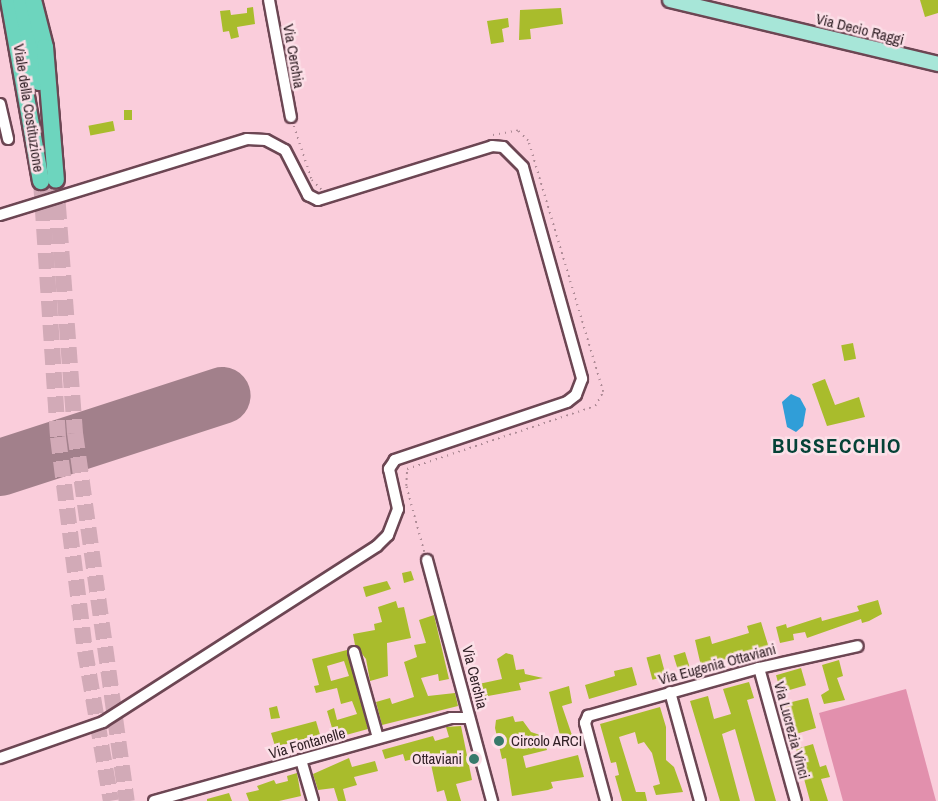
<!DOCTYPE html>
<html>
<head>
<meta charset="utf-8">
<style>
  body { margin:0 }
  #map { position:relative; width:938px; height:801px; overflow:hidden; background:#facddb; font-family:"Archivo Narrow",sans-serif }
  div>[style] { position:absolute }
  .green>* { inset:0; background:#e290ad }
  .water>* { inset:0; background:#309ed8 }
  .runway>* { height:57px; margin:-28.5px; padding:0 28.5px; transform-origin:28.5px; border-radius:28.5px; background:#a2808b }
  .building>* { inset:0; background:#a9bc2c; transform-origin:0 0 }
  .highway-tunnel>* { height:16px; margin-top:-8px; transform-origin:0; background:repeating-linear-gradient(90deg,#d2aab7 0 16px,transparent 0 24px) }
  .path>* { height:1.5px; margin-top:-0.75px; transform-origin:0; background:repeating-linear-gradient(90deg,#ae8b96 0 1.5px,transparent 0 6px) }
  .roads { filter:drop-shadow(2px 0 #6c4653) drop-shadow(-2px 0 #6c4653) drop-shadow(0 2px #6c4653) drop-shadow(0 -2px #6c4653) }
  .minor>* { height:10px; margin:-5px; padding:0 5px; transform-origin:5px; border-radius:5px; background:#fff }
  .major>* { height:14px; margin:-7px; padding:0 7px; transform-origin:7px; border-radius:7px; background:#a7e6d8 }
  .highway>* { height:16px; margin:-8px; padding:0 8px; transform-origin:8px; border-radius:8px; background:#6dd5be }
  .dots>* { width:16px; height:16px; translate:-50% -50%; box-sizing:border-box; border:3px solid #fce0e8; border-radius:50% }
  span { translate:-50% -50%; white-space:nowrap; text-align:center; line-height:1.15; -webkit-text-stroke:5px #fce0e8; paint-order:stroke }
  .street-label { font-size:15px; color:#312026 }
  .poi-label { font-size:15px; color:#312026 }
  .left { translate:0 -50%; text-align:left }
  .right { translate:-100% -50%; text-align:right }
  .district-label { font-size:21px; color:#054237; font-weight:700; letter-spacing:1.5px }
</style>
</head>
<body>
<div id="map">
  <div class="green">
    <i style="clip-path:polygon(906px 689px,936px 801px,843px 801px,819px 713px)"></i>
  </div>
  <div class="water">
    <i style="clip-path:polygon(791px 394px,800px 398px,806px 409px,803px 426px,796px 432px,787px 427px,782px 402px)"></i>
  </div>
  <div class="runway">
    <i style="left:0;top:467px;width:233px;rotate:-18deg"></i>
  </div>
  <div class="building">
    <i style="clip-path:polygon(920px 0,938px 0,938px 13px,925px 17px)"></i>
    <i style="clip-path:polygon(253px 7px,255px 24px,237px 27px,239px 37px,231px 39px,229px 31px,223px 32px,220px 11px,230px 10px,231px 15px,247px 13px,247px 8px)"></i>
    <i style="clip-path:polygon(561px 8px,563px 24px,530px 29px,531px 39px,519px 40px,520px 10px)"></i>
    <i style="clip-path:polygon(508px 18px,509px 27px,502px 29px,504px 42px,491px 44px,487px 21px)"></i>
    <i style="left:124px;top:110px;width:8px;height:10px"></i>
    <i style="left:113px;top:121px;width:10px;height:25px;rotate:79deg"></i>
    <i style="left:853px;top:343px;width:16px;height:12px;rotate:79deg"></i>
    <i style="clip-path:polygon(825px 379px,835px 405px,859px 397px,865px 417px,827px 426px,812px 384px)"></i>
    <i style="clip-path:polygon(411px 571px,414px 580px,404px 583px,402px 573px)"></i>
    <i style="clip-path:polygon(387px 581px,391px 589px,366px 597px,363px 587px)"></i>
    <i style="clip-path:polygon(878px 600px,882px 614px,869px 621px,862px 623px,861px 619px,807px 638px,805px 632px,793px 634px,794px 640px,780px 643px,776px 627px,786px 624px,787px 628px,821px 617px,822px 621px,859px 611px,857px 606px)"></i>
    <i style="clip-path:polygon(396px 601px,398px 608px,404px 607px,411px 638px,387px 643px,388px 676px,370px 681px,366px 659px,355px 645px,353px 634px,375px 630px,374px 624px,382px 622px,378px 607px)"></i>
    <i style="clip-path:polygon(434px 615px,449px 679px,439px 681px,438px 674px,421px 678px,428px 696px,455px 693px,458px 706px,382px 725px,376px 702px,390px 698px,392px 704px,414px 697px,404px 662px,417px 657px,414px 645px,426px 643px,419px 620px)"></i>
    <i style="clip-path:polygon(761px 622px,769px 648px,701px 666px,695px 640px,710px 636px,712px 644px,749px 633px,747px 626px)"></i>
    <i style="clip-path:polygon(evenodd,347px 650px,368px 729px,335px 738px,327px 711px,334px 708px,337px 720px,357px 714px,352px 701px,341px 704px,337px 688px,316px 693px,314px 686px,319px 685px,312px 659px,347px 650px,344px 661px,349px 676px,331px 681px,327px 666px,344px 661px)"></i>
    <i style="left:685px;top:652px;width:17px;height:12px;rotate:73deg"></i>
    <i style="clip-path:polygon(506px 653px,513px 655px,516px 670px,524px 669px,525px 674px,543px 678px,519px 683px,521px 690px,477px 698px,474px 685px,502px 679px,497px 659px)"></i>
    <i style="left:660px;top:654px;width:23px;height:14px;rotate:75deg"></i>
    <i style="clip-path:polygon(839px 660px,843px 676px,837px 678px,845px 700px,824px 704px,821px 695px,829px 690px,822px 665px)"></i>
    <i style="clip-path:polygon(632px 667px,637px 685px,589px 699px,585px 685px,615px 676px,614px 671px)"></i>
    <i style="left:801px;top:668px;width:18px;height:26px;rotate:74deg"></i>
    <i style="clip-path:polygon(749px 682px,754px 698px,747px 700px,776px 801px,755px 801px,735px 729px,722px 734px,740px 801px,720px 801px,690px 701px,708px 696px,714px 719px,731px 714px,723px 689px)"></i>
    <i style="clip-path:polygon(569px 686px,572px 703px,562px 706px,575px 744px,563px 747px,549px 692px)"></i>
    <i style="clip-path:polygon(808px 698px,816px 728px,796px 734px,784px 704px)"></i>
    <i style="clip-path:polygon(277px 706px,280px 718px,271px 719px,269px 708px)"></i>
    <i style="clip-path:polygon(660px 707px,666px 727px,666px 760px,674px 767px,683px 792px,656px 795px,653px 786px,660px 784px,652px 753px,644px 742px,638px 744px,635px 732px,619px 737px,636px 792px,645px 792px,647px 801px,622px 801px,615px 776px,619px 775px,616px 762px,611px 763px,600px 724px)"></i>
    <i style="clip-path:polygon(513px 716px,515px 722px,523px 721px,531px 732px,543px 736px,547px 750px,523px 756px,526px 768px,578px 755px,584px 777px,551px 782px,553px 788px,548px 790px,512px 796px,506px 758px,502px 759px,495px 728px,496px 720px)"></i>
    <i style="clip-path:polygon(316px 721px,321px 738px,275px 746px,271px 733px)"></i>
    <i style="clip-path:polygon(461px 726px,472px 780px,456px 784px,461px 801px,447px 801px,444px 790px,437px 792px,429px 755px,405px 761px,403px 754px,385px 759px,382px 750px,433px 736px,435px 741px,449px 737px,446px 727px)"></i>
    <i style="clip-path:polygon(813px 744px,820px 767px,826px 765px,830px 777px,821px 779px,828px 801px,810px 801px,796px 749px)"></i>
    <i style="clip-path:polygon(349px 758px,352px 767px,375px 761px,378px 771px,354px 777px,357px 785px,343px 789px,346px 801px,338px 801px,334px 788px,318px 790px,313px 774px)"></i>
    <i style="clip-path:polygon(297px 773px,301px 796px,279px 801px,249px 801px,246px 793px,259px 790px,257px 786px,274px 780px,276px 784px,288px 781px,287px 776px)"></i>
    <i style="clip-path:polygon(229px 793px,232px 801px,207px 801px,207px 799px)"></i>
  </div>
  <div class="highway-tunnel">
    <i style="left:56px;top:180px;width:254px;rotate:85.7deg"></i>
    <i style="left:75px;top:433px;width:372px;rotate:82deg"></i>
    <i style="left:41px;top:181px;width:257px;rotate:86.2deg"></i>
    <i style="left:58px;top:437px;width:216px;rotate:82.8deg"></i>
    <i style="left:85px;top:651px;width:152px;rotate:80.2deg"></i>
  </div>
  <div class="path">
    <i style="left:294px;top:126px;width:57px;rotate:71.6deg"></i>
    <i style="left:312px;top:180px;width:14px;rotate:45deg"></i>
    <i style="left:424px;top:552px;width:68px;rotate:-105.3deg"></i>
    <i style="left:406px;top:486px;width:17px;rotate:-87deg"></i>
    <i style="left:407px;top:469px;width:198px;rotate:-18.5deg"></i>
    <i style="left:595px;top:406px;width:16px;rotate:-60deg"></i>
    <i style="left:603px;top:392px;width:262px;rotate:-106.6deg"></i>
    <i style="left:528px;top:141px;width:14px;rotate:-135deg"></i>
    <i style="left:518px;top:131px;width:27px;rotate:170deg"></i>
  </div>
  <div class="roads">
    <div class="minor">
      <i style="left:269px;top:0;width:119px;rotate:79.4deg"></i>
      <i style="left:0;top:104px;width:36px;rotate:77deg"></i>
      <i style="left:0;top:215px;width:258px;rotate:-17.1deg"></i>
      <i style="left:247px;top:139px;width:19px;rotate:3deg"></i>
      <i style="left:266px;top:140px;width:21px;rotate:28deg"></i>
      <i style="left:285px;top:150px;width:51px;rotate:62.9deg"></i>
      <i style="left:308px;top:195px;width:11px;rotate:27deg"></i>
      <i style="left:318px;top:200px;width:182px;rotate:-17.2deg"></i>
      <i style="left:492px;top:146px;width:11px;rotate:5deg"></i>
      <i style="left:503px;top:147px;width:28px;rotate:45deg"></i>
      <i style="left:523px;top:167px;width:220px;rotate:74.4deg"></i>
      <i style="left:582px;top:379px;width:17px;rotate:111deg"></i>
      <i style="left:576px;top:395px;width:11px;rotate:142deg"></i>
      <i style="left:567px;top:402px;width:182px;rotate:161.4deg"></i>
      <i style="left:395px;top:460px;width:11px;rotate:124deg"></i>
      <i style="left:389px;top:469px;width:41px;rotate:77.3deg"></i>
      <i style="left:398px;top:509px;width:28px;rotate:111deg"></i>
      <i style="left:388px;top:535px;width:16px;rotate:135deg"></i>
      <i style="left:377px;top:546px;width:326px;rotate:147.3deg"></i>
      <i style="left:103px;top:722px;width:109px;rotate:160.7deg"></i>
      <i style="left:427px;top:560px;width:250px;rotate:74.9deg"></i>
      <i style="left:354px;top:652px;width:89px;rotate:74.4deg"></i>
      <i style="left:759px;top:668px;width:138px;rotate:74.5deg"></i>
      <i style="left:670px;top:692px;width:113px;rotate:74.6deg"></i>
      <i style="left:301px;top:760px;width:43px;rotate:73.7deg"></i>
      <i style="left:154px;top:801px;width:308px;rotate:-15.6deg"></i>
      <i style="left:451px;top:718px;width:17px"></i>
      <i style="left:606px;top:801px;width:81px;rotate:-105.1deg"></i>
      <i style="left:585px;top:723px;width:8px;rotate:-67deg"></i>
      <i style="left:588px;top:716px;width:178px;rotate:-15.7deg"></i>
      <i style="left:759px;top:668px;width:101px;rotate:-12.5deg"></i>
    </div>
    <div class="major">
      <i style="left:670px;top:0;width:276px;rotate:13.4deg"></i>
    </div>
    <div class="highway">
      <i style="left:9px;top:0;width:184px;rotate:80deg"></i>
      <i style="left:21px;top:0;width:84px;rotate:77.6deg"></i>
      <i style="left:33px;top:0;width:49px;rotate:75.7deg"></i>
      <i style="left:45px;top:47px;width:133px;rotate:85.3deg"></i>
    </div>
  </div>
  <div class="dots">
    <i style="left:499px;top:741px;background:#377a6b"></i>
    <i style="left:474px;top:759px;background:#377a6b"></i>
  </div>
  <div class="street-label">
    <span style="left:860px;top:29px;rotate:14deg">Via Decio Raggi</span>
    <span style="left:294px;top:56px;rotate:80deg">Via Cerchia</span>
    <span style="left:29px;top:108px;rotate:81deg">Viale della Costituzione</span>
    <span style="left:717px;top:664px;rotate:-15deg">Via Eugenia Ottaviani</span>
    <span style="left:475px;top:677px;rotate:76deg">Via Cerchia</span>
    <span style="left:792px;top:730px;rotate:75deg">Via Lucrezia Vinci</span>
    <span style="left:307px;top:743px;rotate:-16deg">Via Fontanelle</span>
  </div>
  <div class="poi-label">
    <span class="left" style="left:511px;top:741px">Circolo ARCI</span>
    <span class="right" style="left:462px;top:759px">Ottaviani</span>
  </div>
  <div class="district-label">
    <span style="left:837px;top:446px">BUSSECCHIO</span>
  </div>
</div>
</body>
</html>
